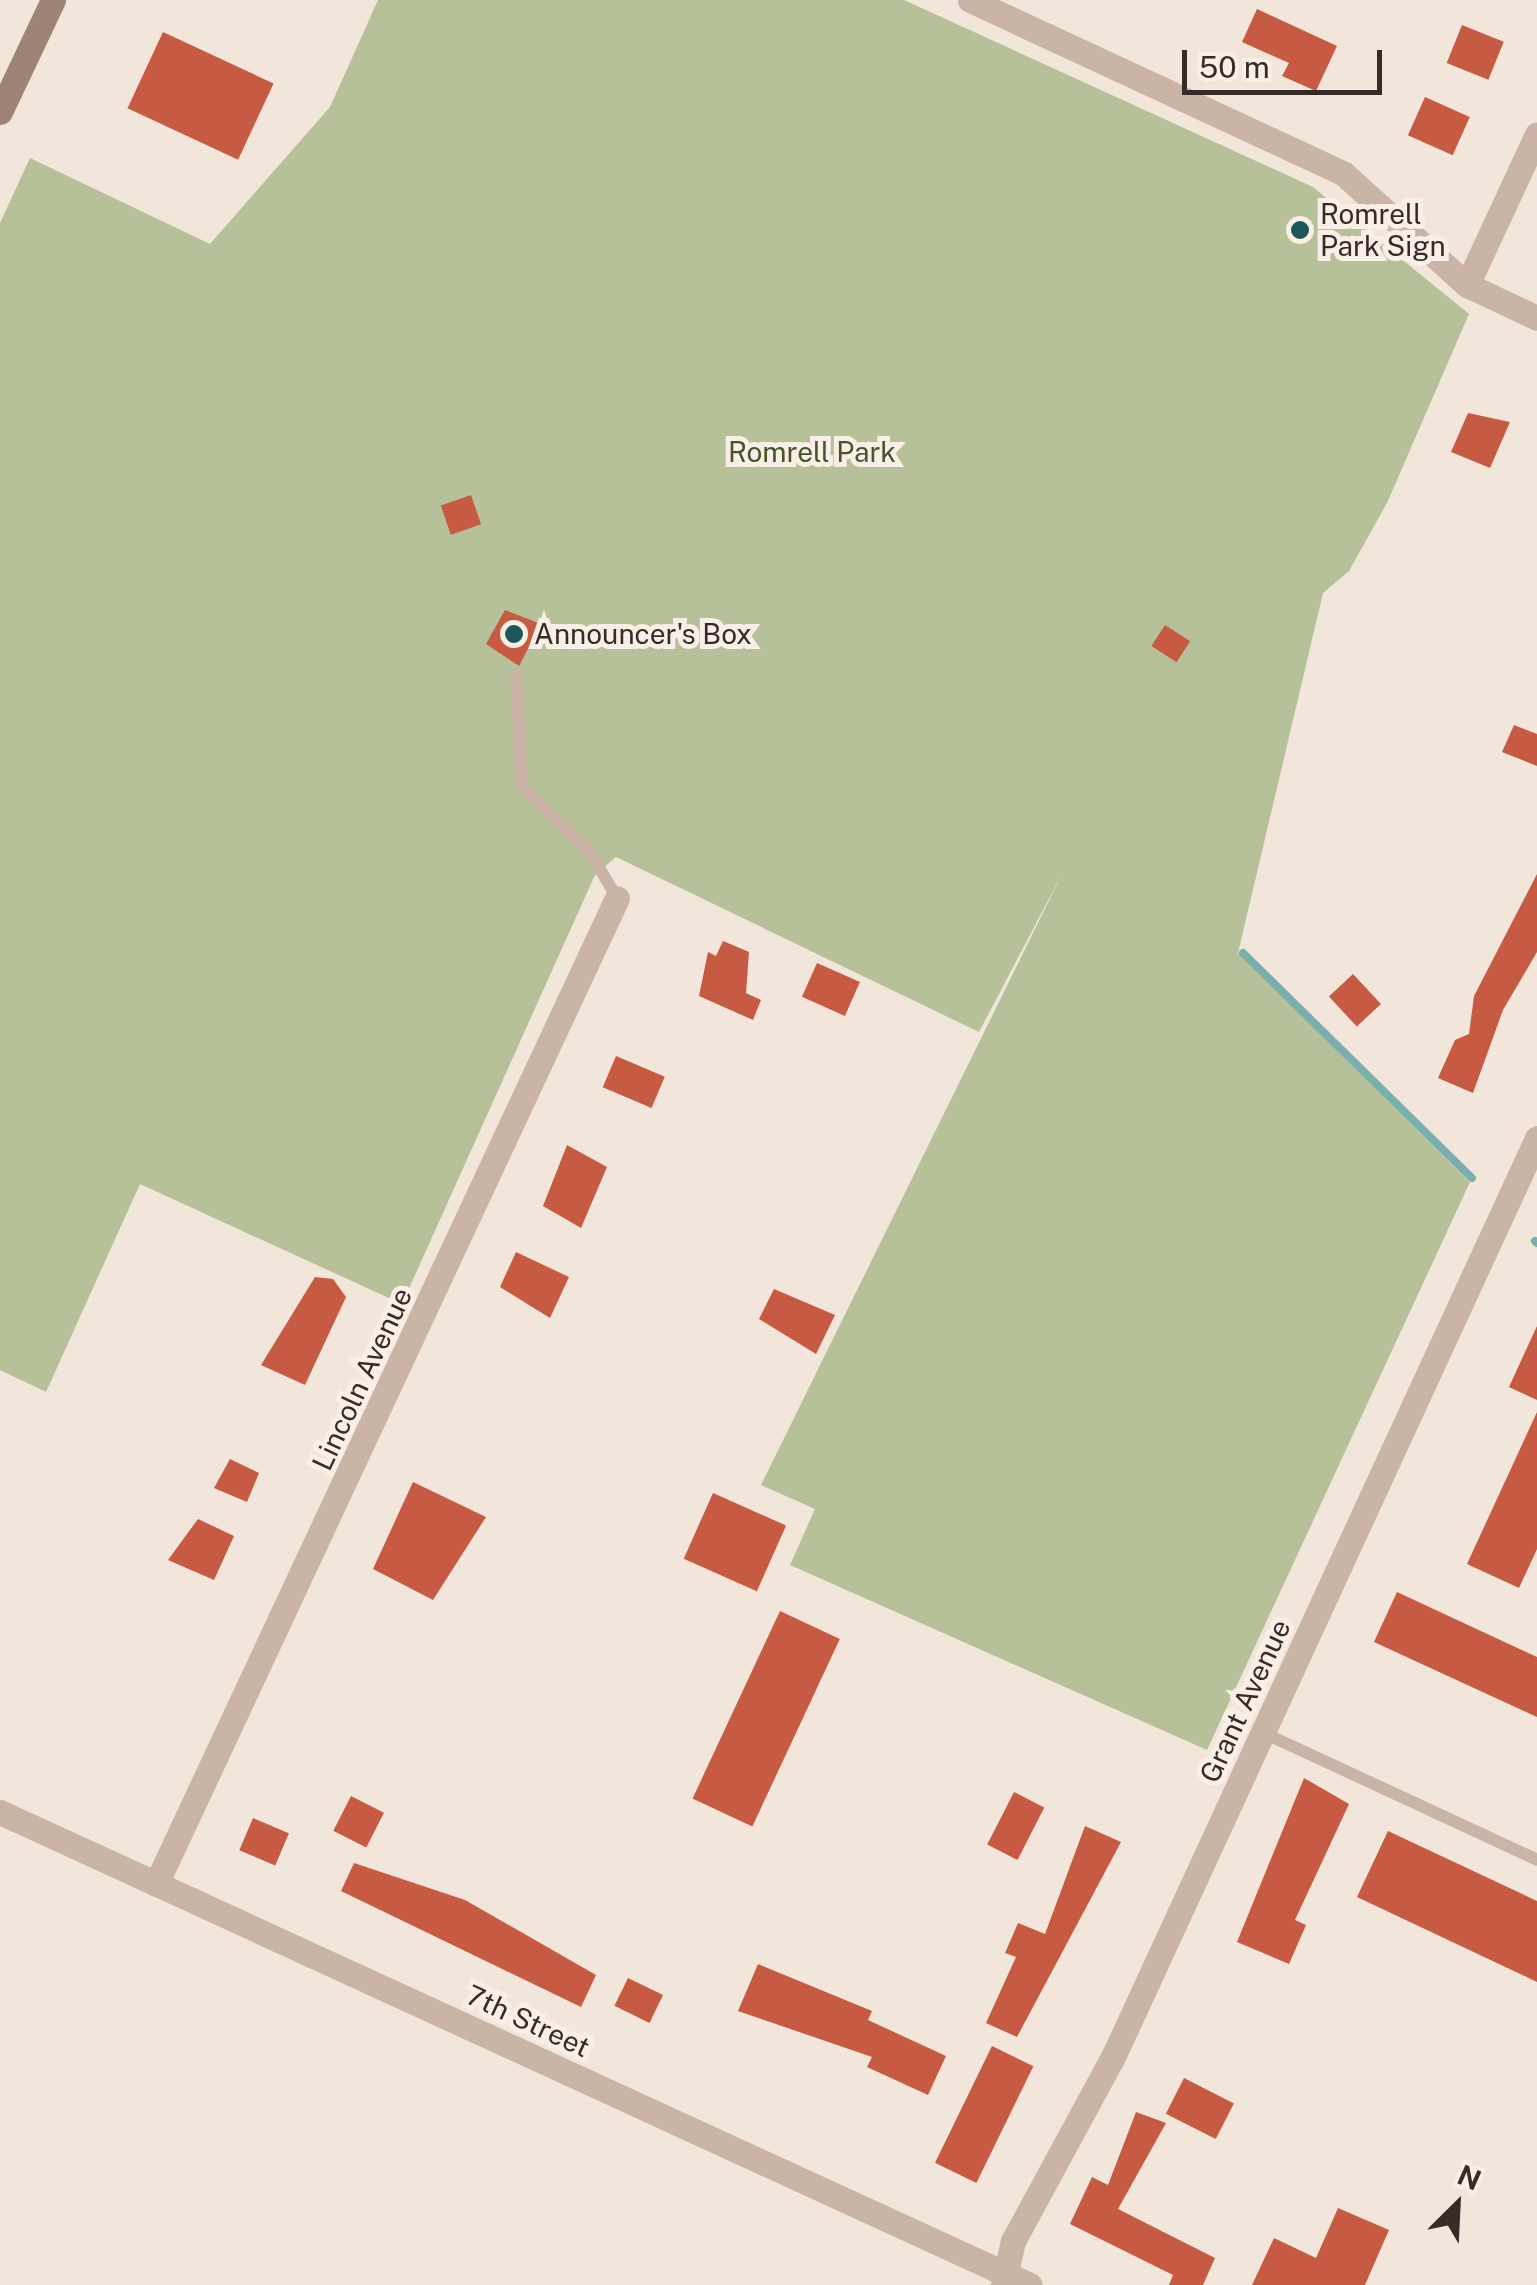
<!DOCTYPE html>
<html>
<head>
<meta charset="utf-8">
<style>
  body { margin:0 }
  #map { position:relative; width:1537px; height:2285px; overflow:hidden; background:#f2e5da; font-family:"Public Sans",sans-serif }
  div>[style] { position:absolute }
  .green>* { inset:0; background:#b6c19a }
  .stream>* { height:8px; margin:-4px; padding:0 4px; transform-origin:4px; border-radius:4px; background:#79afae }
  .building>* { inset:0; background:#c75a42; transform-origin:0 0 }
  .service>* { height:12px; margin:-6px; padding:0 6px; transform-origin:6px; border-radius:6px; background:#cab4a6 }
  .minor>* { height:25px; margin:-12.5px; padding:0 12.5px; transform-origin:12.5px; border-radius:12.5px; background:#cab4a6 }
  .tertiary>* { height:25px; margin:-12.5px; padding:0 12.5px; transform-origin:12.5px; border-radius:12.5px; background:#cab4a6 }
  .secondary>* { height:25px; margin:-12.5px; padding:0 12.5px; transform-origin:12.5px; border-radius:12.5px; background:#9e8377 }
  .dots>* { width:28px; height:28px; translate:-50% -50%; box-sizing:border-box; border:5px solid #f9efe6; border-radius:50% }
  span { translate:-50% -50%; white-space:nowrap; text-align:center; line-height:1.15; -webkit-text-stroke:10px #f9efe6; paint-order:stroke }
  .poi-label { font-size:28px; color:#362b27 }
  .left { translate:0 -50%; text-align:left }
  .park-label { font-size:28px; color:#48542a }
  .street-label { font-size:28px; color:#362b27 }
  .north { position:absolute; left:1407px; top:2155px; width:100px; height:100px; -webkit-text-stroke:8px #f9efe6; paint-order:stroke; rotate:24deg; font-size:28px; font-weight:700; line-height:40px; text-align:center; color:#362b27 }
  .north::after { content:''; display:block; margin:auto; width:35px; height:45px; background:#362b27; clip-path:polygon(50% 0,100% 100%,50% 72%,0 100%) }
  .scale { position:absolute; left:1182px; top:50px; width:200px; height:45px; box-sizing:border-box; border:5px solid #362b27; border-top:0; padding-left:12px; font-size:30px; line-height:35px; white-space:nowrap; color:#362b27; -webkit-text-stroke:8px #f9efe6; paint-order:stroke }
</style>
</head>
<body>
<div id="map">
  <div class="green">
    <i style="clip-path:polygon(378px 0,904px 0,1313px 187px,1469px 314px,1387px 503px,1349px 571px,1323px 593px,1238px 953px,1470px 1182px,1207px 1750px,790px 1565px,815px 1509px,761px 1485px,1062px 874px,979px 1032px,616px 857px,595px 875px,402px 1304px,140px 1184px,46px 1392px,0 1370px,0 223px,30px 158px,210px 244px,330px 107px)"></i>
  </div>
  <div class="stream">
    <i style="left:1243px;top:953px;width:321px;rotate:44.5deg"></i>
    <i style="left:1535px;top:1241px;width:3px;rotate:45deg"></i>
  </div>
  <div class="building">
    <i style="clip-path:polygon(1257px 9px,1337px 46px,1316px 91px,1282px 76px,1289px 63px,1242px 42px)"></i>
    <i style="left:1462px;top:25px;width:45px;height:41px;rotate:22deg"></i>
    <i style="left:163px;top:32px;width:122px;height:84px;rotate:25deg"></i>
    <i style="left:1425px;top:97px;width:49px;height:42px;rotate:24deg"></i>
    <i style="clip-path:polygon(1468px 413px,1510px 422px,1490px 468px,1451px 452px)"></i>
    <i style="left:471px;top:495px;width:31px;height:32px;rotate:71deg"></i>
    <i style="clip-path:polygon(505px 610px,541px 624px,519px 666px,486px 644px)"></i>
    <i style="left:1165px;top:625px;width:30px;height:25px;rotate:33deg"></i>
    <i style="clip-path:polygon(1514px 725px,1537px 734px,1537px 766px,1502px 752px)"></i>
    <i style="clip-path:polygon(1537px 874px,1537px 952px,1503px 1010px,1473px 1093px,1438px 1078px,1455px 1040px,1469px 1034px,1474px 996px)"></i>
    <i style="clip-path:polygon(723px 941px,749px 952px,746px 993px,761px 1000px,753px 1020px,699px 996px,708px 952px,716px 956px)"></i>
    <i style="left:817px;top:963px;width:47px;height:37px;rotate:24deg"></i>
    <i style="left:1353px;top:974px;width:41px;height:33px;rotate:47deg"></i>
    <i style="left:616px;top:1056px;width:53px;height:34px;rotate:23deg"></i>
    <i style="clip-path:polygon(567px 1145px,607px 1167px,581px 1228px,543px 1206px)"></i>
    <i style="clip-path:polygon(516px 1252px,569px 1277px,550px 1318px,500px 1287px)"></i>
    <i style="clip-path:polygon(315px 1277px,333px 1279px,346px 1297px,305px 1385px,261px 1365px)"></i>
    <i style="clip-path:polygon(774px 1289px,835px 1315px,816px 1354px,759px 1319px)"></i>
    <i style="clip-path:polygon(1537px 1326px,1537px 1400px,1509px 1387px)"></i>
    <i style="clip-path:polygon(1537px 1412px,1537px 1549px,1519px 1588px,1467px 1564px)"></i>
    <i style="clip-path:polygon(230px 1459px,259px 1473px,247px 1502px,214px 1488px)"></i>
    <i style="clip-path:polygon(413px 1482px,486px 1517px,433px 1600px,373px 1569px)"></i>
    <i style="left:713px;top:1493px;width:80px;height:72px;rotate:24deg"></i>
    <i style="clip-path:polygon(198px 1519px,234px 1536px,214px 1580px,168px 1560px)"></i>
    <i style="clip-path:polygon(1397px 1592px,1537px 1657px,1537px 1717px,1374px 1642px)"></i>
    <i style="left:780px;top:1611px;width:66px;height:207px;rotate:25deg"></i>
    <i style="clip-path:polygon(1304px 1778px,1349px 1804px,1295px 1920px,1306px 1925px,1289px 1964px,1237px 1942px)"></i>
    <i style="left:1014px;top:1792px;width:34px;height:59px;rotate:27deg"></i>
    <i style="left:351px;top:1796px;width:37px;height:39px;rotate:27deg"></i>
    <i style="left:253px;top:1818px;width:39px;height:35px;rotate:23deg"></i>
    <i style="clip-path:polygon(1085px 1826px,1121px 1842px,1017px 2037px,986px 2023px,1016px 1957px,1005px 1953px,1018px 1923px,1045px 1934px)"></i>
    <i style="clip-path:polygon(1388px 1831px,1537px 1901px,1537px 1982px,1357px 1897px)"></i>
    <i style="clip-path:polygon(354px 1863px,465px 1900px,596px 1975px,581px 2007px,341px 1891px)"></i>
    <i style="clip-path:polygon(758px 1964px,872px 2011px,868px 2020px,946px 2056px,928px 2095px,867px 2067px,872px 2057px,738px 2011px)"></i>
    <i style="left:628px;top:1978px;width:39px;height:31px;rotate:26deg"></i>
    <i style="left:992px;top:2046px;width:46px;height:130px;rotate:26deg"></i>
    <i style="left:1184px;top:2078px;width:56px;height:40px;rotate:27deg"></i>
    <i style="clip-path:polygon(1136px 2112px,1166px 2123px,1118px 2209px,1215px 2258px,1203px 2285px,1169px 2285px,1173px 2275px,1070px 2224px,1092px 2177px,1108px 2185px)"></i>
    <i style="clip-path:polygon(1338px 2208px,1389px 2230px,1365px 2285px,1252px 2285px,1274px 2238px,1316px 2258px)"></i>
  </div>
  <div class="service">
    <i style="left:516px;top:675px;width:111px;rotate:86.9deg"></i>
    <i style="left:522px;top:786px;width:95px;rotate:44.1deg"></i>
    <i style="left:590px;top:852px;width:53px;rotate:59.6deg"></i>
    <i style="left:1264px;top:1733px;width:301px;rotate:24.9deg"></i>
  </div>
  <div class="minor">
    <i style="left:970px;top:0;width:412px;rotate:24.9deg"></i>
    <i style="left:1344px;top:174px;width:166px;rotate:42.1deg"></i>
    <i style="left:1467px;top:285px;width:77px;rotate:25.2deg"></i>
    <i style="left:1467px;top:285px;width:166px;rotate:-65.1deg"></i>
    <i style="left:156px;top:1884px;width:1088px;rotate:-64.94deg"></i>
    <i style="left:1003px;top:2285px;width:45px;rotate:-77.2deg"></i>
    <i style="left:1013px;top:2241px;width:209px;rotate:-61.5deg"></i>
    <i style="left:1113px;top:2057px;width:1012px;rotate:-65.23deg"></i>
  </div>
  <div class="tertiary">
    <i style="left:0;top:1812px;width:1133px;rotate:24.67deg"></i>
  </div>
  <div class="secondary">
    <i style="left:0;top:112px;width:124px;rotate:-64.7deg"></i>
  </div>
  <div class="dots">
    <i style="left:1300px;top:230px;background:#1c5858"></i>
    <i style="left:514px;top:634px;background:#1c5858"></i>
  </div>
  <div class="poi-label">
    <span class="left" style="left:1320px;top:230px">Romrell<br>Park Sign</span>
    <span class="left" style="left:534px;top:634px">Announcer's Box</span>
  </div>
  <div class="park-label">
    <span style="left:812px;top:452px">Romrell Park</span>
  </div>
  <div class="street-label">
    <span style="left:362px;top:1379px;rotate:-65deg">Lincoln Avenue</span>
    <span style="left:1245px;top:1701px;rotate:-65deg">Grant Avenue</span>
    <span style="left:528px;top:2021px;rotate:25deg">7th Street</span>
  </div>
  <div class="north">N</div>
  <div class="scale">50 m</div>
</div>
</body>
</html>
